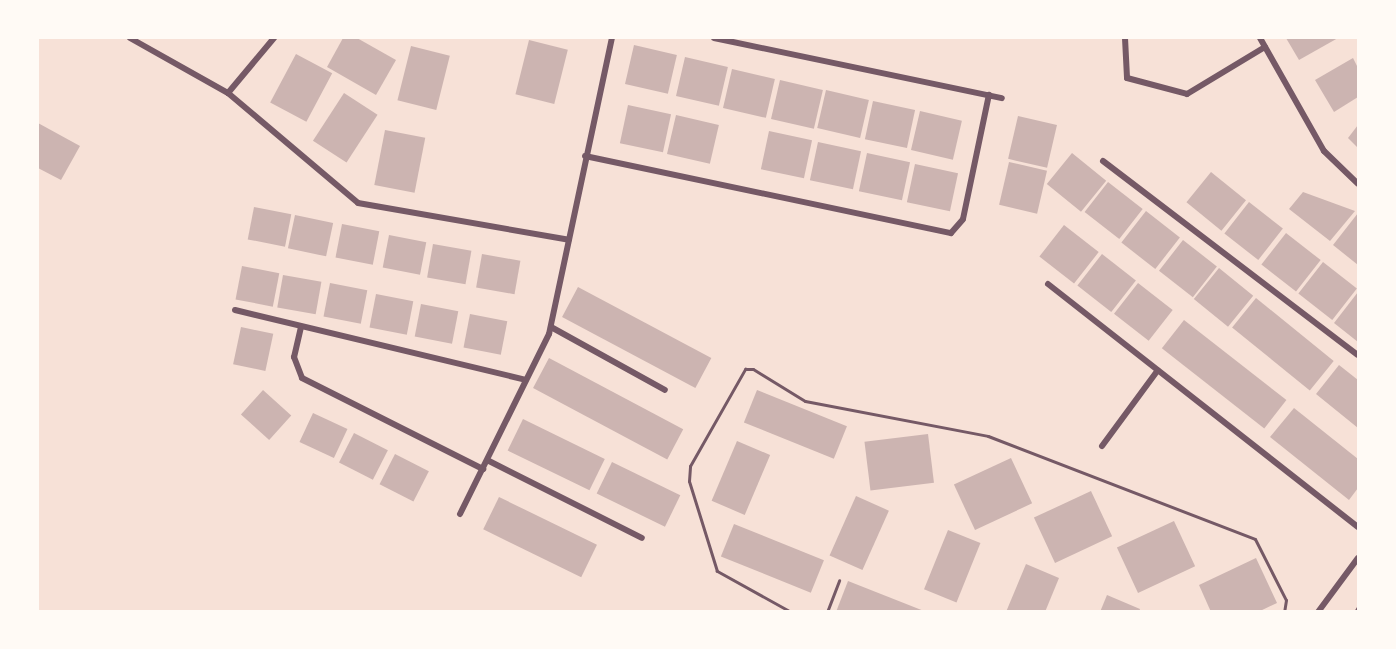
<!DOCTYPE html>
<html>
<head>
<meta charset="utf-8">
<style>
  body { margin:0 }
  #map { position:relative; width:1396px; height:649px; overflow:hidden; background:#f7e1d7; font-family:Overpass,sans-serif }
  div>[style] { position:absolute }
  .building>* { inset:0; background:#ccb4b1; transform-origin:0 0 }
  .service>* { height:3px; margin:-1.5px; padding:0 1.5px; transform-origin:1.5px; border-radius:1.5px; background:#755966 }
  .minor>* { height:6px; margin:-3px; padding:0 3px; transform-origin:3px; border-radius:3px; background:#755966 }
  span { translate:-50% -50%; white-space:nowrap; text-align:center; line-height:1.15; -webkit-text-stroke:6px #fffaf5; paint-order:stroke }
  .frame { position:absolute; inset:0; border:39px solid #fffaf5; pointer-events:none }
</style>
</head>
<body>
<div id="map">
  <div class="building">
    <i style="clip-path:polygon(343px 38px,357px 38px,396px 60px,376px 95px,327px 67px)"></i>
    <i style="clip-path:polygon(1286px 38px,1338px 38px,1299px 60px)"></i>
    <i style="left:529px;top:40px;width:40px;height:56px;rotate:14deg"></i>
    <i style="left:634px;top:45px;width:44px;height:40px;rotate:13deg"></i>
    <i style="left:411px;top:46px;width:40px;height:56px;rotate:14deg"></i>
    <i style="left:296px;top:54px;width:41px;height:55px;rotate:28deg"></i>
    <i style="left:685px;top:57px;width:44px;height:40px;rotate:13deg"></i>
    <i style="clip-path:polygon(1353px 58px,1358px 68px,1358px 97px,1334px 112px,1315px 80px)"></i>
    <i style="left:732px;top:69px;width:44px;height:40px;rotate:13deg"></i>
    <i style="left:780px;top:80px;width:44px;height:40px;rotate:13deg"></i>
    <i style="left:826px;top:90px;width:44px;height:39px;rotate:13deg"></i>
    <i style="left:344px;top:93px;width:40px;height:57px;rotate:33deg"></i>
    <i style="left:873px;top:101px;width:43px;height:39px;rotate:12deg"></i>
    <i style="left:628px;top:105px;width:44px;height:39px;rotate:12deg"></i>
    <i style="left:920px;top:111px;width:43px;height:40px;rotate:13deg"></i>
    <i style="left:676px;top:115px;width:44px;height:40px;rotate:13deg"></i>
    <i style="left:1018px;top:116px;width:40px;height:44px;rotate:13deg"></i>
    <i style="clip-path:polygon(38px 123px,80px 146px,61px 180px,38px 168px)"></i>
    <i style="clip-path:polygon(1358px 125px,1358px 148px,1348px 138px)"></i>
    <i style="left:385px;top:130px;width:41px;height:56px;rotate:11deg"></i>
    <i style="left:769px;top:131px;width:44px;height:39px;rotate:12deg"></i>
    <i style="left:818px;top:142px;width:44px;height:39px;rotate:12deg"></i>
    <i style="left:867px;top:153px;width:44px;height:39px;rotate:12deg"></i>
    <i style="left:1072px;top:153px;width:44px;height:40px;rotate:39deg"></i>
    <i style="left:1009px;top:162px;width:39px;height:44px;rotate:13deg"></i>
    <i style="left:915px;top:164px;width:44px;height:39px;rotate:12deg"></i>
    <i style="left:1211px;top:172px;width:45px;height:39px;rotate:39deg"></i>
    <i style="left:1108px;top:182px;width:44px;height:38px;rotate:38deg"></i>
    <i style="clip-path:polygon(1303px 192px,1355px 211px,1330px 241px,1289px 209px)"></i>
    <i style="left:1249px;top:202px;width:43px;height:40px;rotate:38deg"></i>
    <i style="left:254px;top:207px;width:38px;height:33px;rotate:11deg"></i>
    <i style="left:1146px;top:211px;width:43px;height:40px;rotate:38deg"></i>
    <i style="clip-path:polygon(1358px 213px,1358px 265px,1333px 245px)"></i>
    <i style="left:295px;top:215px;width:39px;height:34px;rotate:12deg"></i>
    <i style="left:342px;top:224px;width:38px;height:34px;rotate:11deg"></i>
    <i style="left:1064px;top:225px;width:44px;height:40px;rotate:38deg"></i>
    <i style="left:1286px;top:233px;width:44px;height:40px;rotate:38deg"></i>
    <i style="left:389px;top:235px;width:38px;height:33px;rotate:11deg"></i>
    <i style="left:1183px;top:240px;width:43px;height:39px;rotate:38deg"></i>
    <i style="left:433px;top:244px;width:39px;height:34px;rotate:10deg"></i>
    <i style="left:482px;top:254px;width:39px;height:34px;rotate:10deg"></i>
    <i style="left:1102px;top:254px;width:43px;height:40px;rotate:38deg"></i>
    <i style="left:1323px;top:262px;width:43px;height:40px;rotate:38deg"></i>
    <i style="left:242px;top:266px;width:38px;height:34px;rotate:11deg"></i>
    <i style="left:1219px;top:268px;width:44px;height:40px;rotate:39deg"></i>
    <i style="left:283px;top:275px;width:39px;height:33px;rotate:10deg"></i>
    <i style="left:330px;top:283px;width:38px;height:34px;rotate:11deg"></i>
    <i style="left:1138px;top:283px;width:44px;height:39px;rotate:38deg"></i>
    <i style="left:578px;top:287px;width:151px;height:34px;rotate:28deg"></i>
    <i style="clip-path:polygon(1358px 292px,1358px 342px,1334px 323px)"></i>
    <i style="left:376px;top:294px;width:38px;height:34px;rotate:11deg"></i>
    <i style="left:1256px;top:298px;width:100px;height:38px;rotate:39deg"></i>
    <i style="left:421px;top:304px;width:38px;height:33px;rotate:11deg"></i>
    <i style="left:470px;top:314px;width:38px;height:34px;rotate:11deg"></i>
    <i style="left:1184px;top:320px;width:130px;height:36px;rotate:38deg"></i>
    <i style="left:241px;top:327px;width:33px;height:38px;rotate:12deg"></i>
    <i style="left:549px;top:358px;width:152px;height:34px;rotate:28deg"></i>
    <i style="clip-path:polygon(1339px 365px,1358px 380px,1358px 428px,1316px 394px)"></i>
    <i style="left:263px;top:390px;width:38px;height:33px;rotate:42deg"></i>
    <i style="left:757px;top:390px;width:97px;height:35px;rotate:22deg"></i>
    <i style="clip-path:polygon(1294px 408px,1358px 459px,1358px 488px,1349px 500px,1270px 437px)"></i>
    <i style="left:313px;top:413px;width:38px;height:32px;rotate:25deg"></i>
    <i style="left:523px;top:419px;width:91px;height:35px;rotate:26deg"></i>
    <i style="left:354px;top:433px;width:38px;height:33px;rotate:27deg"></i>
    <i style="left:928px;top:434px;width:49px;height:64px;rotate:83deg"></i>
    <i style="left:737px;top:441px;width:36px;height:65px;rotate:23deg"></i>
    <i style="left:395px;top:454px;width:38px;height:34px;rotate:27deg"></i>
    <i style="left:1011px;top:458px;width:50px;height:63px;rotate:65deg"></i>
    <i style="left:612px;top:462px;width:76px;height:35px;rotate:26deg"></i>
    <i style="left:1091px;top:491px;width:50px;height:63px;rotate:65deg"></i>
    <i style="left:856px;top:496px;width:36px;height:65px;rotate:24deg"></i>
    <i style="left:499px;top:497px;width:109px;height:36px;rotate:26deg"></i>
    <i style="left:1174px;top:521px;width:50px;height:63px;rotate:65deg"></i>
    <i style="left:734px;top:524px;width:97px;height:35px;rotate:22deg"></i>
    <i style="left:948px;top:530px;width:35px;height:64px;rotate:22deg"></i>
    <i style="clip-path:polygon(1256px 558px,1277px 603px,1258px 612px,1211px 612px,1199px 585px)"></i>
    <i style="clip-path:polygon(1026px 564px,1059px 578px,1045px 612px,1006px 612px)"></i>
    <i style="clip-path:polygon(848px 581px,924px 611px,924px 612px,836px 612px)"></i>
    <i style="clip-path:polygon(1107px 595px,1140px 609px,1139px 612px,1100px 612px)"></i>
  </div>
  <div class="service">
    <i style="left:791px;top:612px;width:85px;rotate:-151deg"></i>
    <i style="left:717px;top:571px;width:94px;rotate:-107.3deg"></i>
    <i style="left:689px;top:481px;width:15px;rotate:-86deg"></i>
    <i style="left:690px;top:466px;width:112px;rotate:-60.4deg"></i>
    <i style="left:745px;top:369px;width:8px"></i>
    <i style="left:753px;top:369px;width:61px;rotate:31.6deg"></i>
    <i style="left:805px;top:401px;width:186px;rotate:10.8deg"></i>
    <i style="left:988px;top:436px;width:286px;rotate:21.1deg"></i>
    <i style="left:1255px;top:539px;width:68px;rotate:63.1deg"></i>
    <i style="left:1286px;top:600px;width:12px;rotate:99deg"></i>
    <i style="left:827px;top:612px;width:34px;rotate:-69deg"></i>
    <i style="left:1355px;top:612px;width:6px;rotate:-59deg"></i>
  </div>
  <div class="minor">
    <i style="left:130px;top:38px;width:112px;rotate:29.3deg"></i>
    <i style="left:228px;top:93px;width:170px;rotate:40.2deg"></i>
    <i style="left:358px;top:203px;width:214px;rotate:9.9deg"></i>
    <i style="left:714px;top:38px;width:294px;rotate:11.8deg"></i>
    <i style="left:1125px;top:38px;width:40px;rotate:87.1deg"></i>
    <i style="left:1127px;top:78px;width:62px;rotate:14.9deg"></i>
    <i style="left:1187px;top:94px;width:91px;rotate:-31.1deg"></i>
    <i style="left:1260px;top:38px;width:130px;rotate:60.5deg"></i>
    <i style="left:1324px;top:151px;width:47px;rotate:44.1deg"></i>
    <i style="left:228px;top:93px;width:72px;rotate:-50.1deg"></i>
    <i style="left:585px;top:156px;width:374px;rotate:11.9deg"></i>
    <i style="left:951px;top:233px;width:18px;rotate:-49deg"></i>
    <i style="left:963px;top:219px;width:127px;rotate:-78.2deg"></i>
    <i style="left:1103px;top:161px;width:320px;rotate:37.3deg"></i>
    <i style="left:1048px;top:284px;width:394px;rotate:38.1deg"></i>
    <i style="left:235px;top:310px;width:299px;rotate:13.5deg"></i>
    <i style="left:301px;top:327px;width:31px;rotate:103deg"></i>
    <i style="left:294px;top:357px;width:22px;rotate:69deg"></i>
    <i style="left:302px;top:378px;width:203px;rotate:26.7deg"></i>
    <i style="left:551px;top:327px;width:130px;rotate:28.9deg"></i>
    <i style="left:1102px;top:446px;width:94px;rotate:-53.6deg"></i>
    <i style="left:489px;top:461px;width:171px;rotate:26.7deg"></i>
    <i style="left:460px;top:514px;width:201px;rotate:-63.7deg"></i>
    <i style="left:549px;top:334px;width:303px;rotate:-78deg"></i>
    <i style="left:1318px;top:612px;width:67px;rotate:-53.5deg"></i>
  </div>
  <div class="frame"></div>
</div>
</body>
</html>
